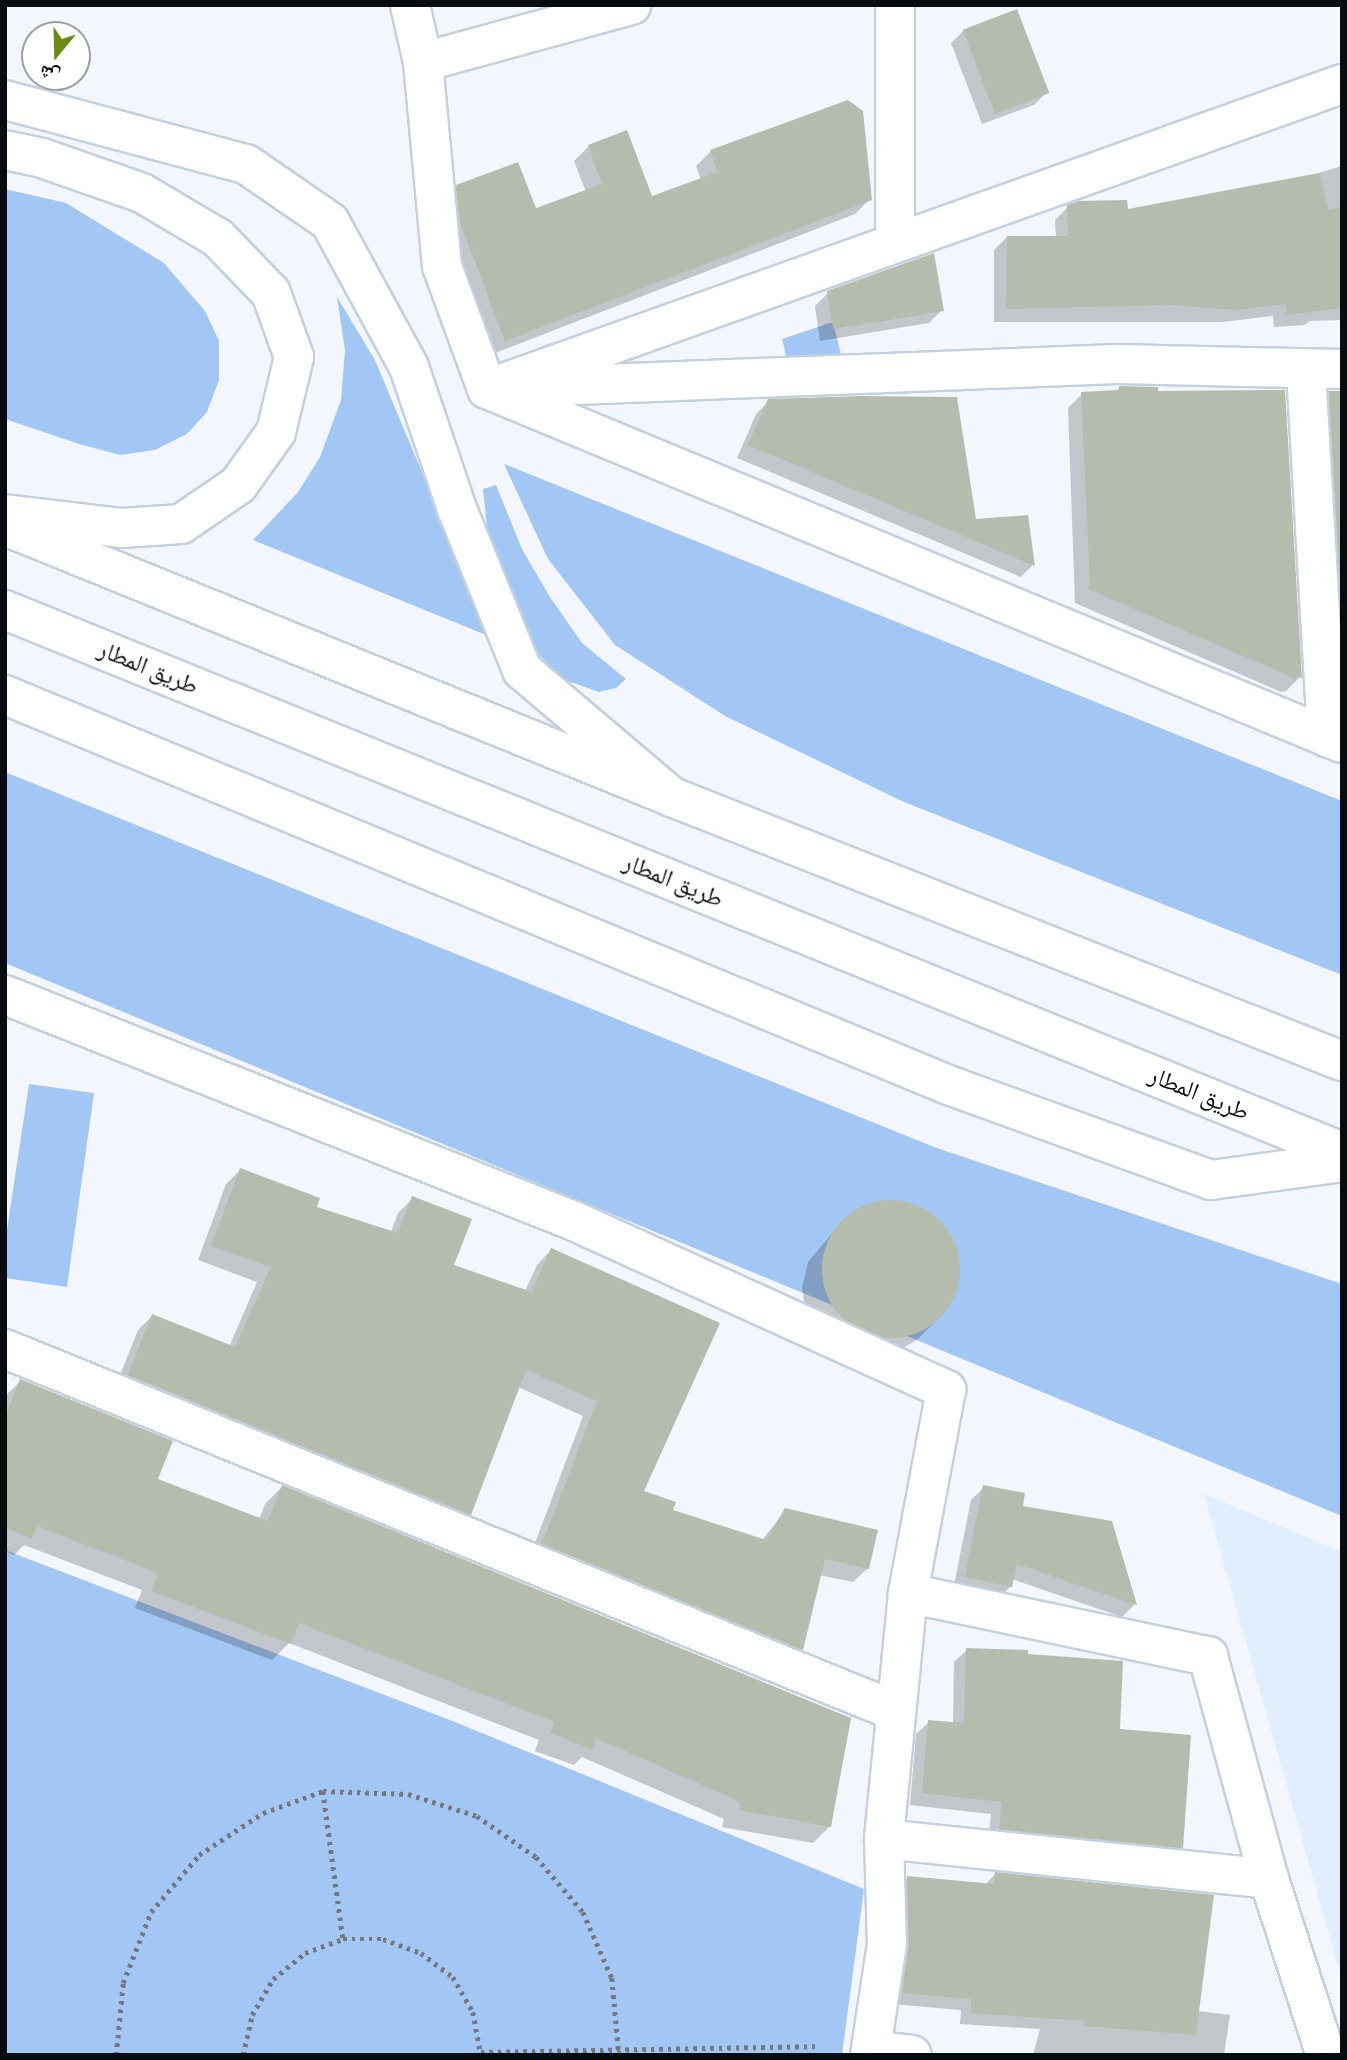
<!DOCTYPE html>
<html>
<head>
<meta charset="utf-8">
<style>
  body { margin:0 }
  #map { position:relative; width:1347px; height:2060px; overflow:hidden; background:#f3f7fd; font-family:Signika,"Noto Naskh Arabic",sans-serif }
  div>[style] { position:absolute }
  .built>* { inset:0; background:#e1eefd }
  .green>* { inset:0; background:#a3c7f4 }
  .shadow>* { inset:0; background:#0003 }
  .building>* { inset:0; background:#b5bcad; transform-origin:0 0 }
  .round { border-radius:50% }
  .path>* { height:4.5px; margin-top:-2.25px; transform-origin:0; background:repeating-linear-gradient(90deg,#74777d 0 3.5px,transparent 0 8.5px) }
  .roads { filter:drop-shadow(2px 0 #c5d0dd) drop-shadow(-2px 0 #c5d0dd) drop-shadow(0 2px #c5d0dd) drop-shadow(0 -2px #c5d0dd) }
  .minor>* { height:38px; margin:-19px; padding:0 19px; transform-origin:19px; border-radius:19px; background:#fff }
  .tertiary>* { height:38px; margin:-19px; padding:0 19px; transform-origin:19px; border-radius:19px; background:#fff }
  .primary>* { height:38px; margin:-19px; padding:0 19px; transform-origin:19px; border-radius:19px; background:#fff }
  .trunk>* { height:38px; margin:-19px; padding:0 19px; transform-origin:19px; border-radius:19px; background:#fff }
  span { translate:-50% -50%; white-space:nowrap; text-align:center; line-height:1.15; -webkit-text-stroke:5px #fff; paint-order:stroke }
  .street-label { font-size:24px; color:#080b10 }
  .frame { position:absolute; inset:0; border:7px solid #080b10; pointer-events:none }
  .north { position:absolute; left:21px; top:21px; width:70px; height:70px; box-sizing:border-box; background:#fff; border:2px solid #9c9d9f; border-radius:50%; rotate:199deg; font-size:19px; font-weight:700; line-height:28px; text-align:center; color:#080b10 }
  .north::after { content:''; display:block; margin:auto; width:24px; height:32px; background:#688b10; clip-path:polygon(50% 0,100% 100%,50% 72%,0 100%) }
</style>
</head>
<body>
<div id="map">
  <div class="built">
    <i style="clip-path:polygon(1204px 1494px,1342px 1552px,1342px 1980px)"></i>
  </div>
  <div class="green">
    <i style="clip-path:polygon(5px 189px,66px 203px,164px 263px,205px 311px,219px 341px,219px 380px,207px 412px,187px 434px,155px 450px,120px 455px,79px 444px,5px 419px)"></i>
    <i style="clip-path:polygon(337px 297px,375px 360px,491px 637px,253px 540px,298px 492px,320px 457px,341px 400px,345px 350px)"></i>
    <i style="clip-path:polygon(833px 322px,842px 358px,786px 356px,782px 339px)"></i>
    <i style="clip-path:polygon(504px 464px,1342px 801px,1342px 975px,904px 802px,725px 716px,615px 645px,548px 559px)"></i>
    <i style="clip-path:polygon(496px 485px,522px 549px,550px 597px,582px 643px,626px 679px,616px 688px,599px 692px,565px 680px,536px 652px,489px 545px,483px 489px)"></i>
    <i style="clip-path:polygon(5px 772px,934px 1147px,1342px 1284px,1342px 1516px,5px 963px)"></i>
    <i style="clip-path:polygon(29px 1084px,94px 1093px,67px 1287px,5px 1278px,5px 1243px)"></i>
    <i style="clip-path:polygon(5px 1550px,450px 1720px,864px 1889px,842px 2055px,5px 2055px)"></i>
  </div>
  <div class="shadow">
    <i style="clip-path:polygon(964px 30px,1047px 92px,1034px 105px,982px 124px,951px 43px)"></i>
    <i style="clip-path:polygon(589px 146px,651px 199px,701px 180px,696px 166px,711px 151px,870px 199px,855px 214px,490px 355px,446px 237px,442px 202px,457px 187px,535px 211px,586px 192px,574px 161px)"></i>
    <i style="clip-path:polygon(1342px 166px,1342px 320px,1309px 321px,1305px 325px,1274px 327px,1273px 316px,1222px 322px,994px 322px,994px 250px,1007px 237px,1056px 237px,1055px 220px,1068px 207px,1126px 211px,1305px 177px)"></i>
    <i style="clip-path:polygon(828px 293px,942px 310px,929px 323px,820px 341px,815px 306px)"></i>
    <i style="clip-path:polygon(1119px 388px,1300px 677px,1286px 691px,1281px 692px,1075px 603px,1068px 408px,1082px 394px,1115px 392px)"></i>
    <i style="clip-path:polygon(1330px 392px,1342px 392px,1342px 711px,1317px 405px)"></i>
    <i style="clip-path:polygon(769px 401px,975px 521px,1033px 565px,1021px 577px,737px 458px,756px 414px)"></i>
    <i style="clip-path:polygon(240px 1170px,315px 1208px,391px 1232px,398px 1213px,413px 1198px,452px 1266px,525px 1291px,537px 1265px,551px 1250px,642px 1492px,671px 1511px,762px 1540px,786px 1510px,868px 1568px,853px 1582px,819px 1575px,802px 1649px,787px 1664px,529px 1559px,583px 1416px,518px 1387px,470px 1514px,455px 1529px,114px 1390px,138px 1330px,152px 1316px,229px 1347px,257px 1282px,198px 1260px,226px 1184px)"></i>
    <i style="clip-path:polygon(893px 1201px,918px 1207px,940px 1223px,955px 1245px,959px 1272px,953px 1298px,938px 1319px,918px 1339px,895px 1353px,806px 1314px,802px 1288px,808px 1262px,843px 1220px,866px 1206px)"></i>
    <i style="clip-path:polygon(21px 1381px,156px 1480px,259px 1520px,265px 1504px,282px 1487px,830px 1826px,813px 1843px,722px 1827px,724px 1819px,582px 1757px,574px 1765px,535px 1751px,539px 1740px,289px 1643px,272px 1660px,135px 1608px,142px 1590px,24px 1545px,14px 1555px,5px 1551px,5px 1396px)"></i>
    <i style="clip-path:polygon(984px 1487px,1021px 1507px,1135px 1604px,1122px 1617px,1012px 1579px,1011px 1586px,998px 1599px,953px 1590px,971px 1500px)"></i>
    <i style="clip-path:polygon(967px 1650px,1026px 1655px,1118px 1731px,1181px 1847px,1168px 1860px,988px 1841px,991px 1814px,910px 1805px,916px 1734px,929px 1722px,953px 1724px,954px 1662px)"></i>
    <i style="clip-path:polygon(995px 1874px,1198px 2011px,1230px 2015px,1224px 2055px,1033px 2055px,1040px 2029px,960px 2024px,961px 2010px,891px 2004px,896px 1889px,908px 1878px,985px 1885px)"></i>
  </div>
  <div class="building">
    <i style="left:1017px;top:9px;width:90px;height:58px;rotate:69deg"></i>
    <i style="clip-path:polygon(848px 100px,863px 111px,872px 200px,505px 341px,460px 222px,456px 185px,518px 162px,536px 208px,602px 184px,588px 145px,627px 130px,652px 196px,718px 172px,710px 150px)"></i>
    <i style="clip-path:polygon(1319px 173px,1328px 210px,1342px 207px,1342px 308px,1287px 315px,1286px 304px,1237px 310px,1171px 305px,1006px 309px,1007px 236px,1068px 236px,1067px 205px,1079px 201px,1127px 200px,1128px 209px)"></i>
    <i style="clip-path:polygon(934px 253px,944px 311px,833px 329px,827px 291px)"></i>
    <i style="clip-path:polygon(1119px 386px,1158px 387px,1158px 391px,1285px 390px,1302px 678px,1296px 676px,1296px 679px,1088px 589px,1090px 583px,1081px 392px,1119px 390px)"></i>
    <i style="clip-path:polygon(1329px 391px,1342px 391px,1342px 612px)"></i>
    <i style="clip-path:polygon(863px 396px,957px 397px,976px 519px,1028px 515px,1035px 566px,748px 445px,768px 399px)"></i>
    <i style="clip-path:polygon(240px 1168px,320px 1198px,317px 1207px,398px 1233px,412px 1196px,472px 1219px,454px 1265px,532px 1292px,551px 1248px,720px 1323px,644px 1491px,676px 1502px,673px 1510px,766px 1540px,785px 1508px,878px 1530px,869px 1569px,825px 1559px,803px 1650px,542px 1544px,597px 1401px,526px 1370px,471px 1515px,128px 1375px,152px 1314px,235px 1347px,271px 1267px,211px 1246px)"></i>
    <i class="round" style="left:822px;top:1200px;width:138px;height:138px"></i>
    <i style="clip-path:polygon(20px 1379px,173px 1441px,158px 1479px,268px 1521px,282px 1485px,851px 1718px,831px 1827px,739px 1810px,740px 1802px,596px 1738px,592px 1749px,550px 1733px,555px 1722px,433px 1675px,299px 1623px,291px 1644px,151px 1591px,158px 1573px,37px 1526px,32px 1539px,5px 1528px,5px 1417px)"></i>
    <i style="clip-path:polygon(983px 1485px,1025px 1493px,1023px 1506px,1112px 1521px,1137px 1605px,1017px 1564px,1012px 1587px,965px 1577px)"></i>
    <i style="clip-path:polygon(966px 1648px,1028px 1650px,1028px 1654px,1123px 1661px,1120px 1729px,1191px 1735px,1183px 1848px,999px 1829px,1002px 1802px,922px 1793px,928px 1720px,964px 1723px)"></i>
    <i style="clip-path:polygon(995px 1872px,1214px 1895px,1196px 2035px,1084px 2026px,1084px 2021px,971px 2013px,971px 1999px,902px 1993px,909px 1944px,907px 1876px,994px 1884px)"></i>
  </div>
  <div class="path">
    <i style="left:323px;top:1791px;width:149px;rotate:82.3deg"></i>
    <i style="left:481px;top:2052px;width:334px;rotate:-1deg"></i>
    <i style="left:116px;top:2055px;width:72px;rotate:-84.4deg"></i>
    <i style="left:123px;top:1983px;width:76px;rotate:-68.5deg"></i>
    <i style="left:151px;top:1912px;width:75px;rotate:-49.9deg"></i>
    <i style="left:199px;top:1855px;width:77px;rotate:-33.3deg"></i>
    <i style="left:263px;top:1813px;width:64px;rotate:-20.1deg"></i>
    <i style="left:323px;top:1791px;width:85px;rotate:2deg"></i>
    <i style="left:408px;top:1794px;width:72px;rotate:17.7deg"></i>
    <i style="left:477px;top:1816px;width:72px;rotate:34.8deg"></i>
    <i style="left:536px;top:1857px;width:72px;rotate:49.5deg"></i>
    <i style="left:583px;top:1912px;width:72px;rotate:66.3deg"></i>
    <i style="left:612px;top:1978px;width:77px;rotate:84.8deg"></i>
    <i style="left:243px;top:2055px;width:41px;rotate:-77.3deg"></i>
    <i style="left:252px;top:2015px;width:42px;rotate:-59.7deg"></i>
    <i style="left:273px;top:1979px;width:41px;rotate:-39.1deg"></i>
    <i style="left:305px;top:1953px;width:40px;rotate:-20.2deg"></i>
    <i style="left:343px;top:1939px;width:40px"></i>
    <i style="left:383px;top:1939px;width:40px;rotate:20.2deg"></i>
    <i style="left:421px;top:1953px;width:40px;rotate:37deg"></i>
    <i style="left:453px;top:1977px;width:40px;rotate:60.3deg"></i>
    <i style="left:473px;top:2012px;width:44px;rotate:79.5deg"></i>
  </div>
  <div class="roads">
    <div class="minor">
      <i style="left:895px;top:5px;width:238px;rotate:90deg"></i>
      <i style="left:423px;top:62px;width:216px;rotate:-15.3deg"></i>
      <i style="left:1306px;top:370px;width:368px;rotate:86.7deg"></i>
      <i style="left:499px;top:388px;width:618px;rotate:-2.22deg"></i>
      <i style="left:1117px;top:364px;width:225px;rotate:1.3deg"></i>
      <i style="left:487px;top:389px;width:925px;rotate:22.49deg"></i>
      <i style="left:5px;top:995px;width:612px;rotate:21.66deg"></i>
      <i style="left:574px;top:1221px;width:409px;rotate:24.4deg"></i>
      <i style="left:946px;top:1390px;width:207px;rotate:100.6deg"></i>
      <i style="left:908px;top:1593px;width:247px;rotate:95.6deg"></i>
      <i style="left:884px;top:1839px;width:105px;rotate:88.4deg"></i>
      <i style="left:887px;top:1944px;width:112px;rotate:98.7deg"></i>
      <i style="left:5px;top:1349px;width:961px;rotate:22.13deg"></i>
      <i style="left:908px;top:1593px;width:307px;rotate:11.9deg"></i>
      <i style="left:1208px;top:1656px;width:231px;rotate:74.7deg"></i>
      <i style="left:1269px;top:1879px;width:185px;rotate:72.1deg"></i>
      <i style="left:884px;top:1839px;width:387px;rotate:5.9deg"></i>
      <i style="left:872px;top:2050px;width:40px;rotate:7.1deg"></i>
    </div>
    <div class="tertiary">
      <i style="left:410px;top:5px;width:58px;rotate:77.2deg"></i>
      <i style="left:423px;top:62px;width:205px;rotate:84.7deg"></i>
      <i style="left:442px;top:266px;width:131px;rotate:69.9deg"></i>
      <i style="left:487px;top:389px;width:908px;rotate:-19.63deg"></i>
    </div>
    <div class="primary">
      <i style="left:5px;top:526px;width:720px;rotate:22.11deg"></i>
      <i style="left:672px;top:797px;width:720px;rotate:21.51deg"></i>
      <i style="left:5px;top:610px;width:1443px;rotate:22.07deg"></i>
    </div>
    <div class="trunk">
      <i style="left:5px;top:100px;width:249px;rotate:14.9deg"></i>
      <i style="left:246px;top:164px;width:102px;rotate:34.6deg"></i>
      <i style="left:330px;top:222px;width:165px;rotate:61.4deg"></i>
      <i style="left:409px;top:367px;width:150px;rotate:71.3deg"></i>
      <i style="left:457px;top:509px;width:174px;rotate:68deg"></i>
      <i style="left:522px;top:670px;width:197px;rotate:40.3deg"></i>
      <i style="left:5px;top:150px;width:38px;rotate:12deg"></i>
      <i style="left:42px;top:158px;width:106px;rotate:19.3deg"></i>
      <i style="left:142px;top:193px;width:88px;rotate:30.6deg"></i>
      <i style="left:218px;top:238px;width:76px;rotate:46.1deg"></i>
      <i style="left:271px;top:293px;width:68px;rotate:70.2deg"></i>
      <i style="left:294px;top:357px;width:77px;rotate:103.5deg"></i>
      <i style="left:276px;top:432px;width:65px;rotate:125.6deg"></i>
      <i style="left:238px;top:485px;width:69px;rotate:145.6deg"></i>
      <i style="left:181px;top:524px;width:59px;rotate:176.1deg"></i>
      <i style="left:122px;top:528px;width:118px;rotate:-173.2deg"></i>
      <i style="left:5px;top:695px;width:1024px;rotate:22.46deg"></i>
      <i style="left:951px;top:1086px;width:276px;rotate:19.9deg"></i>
      <i style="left:1211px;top:1180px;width:132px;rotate:-7.8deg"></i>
    </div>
  </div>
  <div class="street-label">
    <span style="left:148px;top:668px;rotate:22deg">طريق المطار</span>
    <span style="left:673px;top:881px;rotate:22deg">طريق المطار</span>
    <span style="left:1199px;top:1094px;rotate:22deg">طريق المطار</span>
  </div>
  <div class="frame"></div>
  <div class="north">ش</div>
</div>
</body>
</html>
